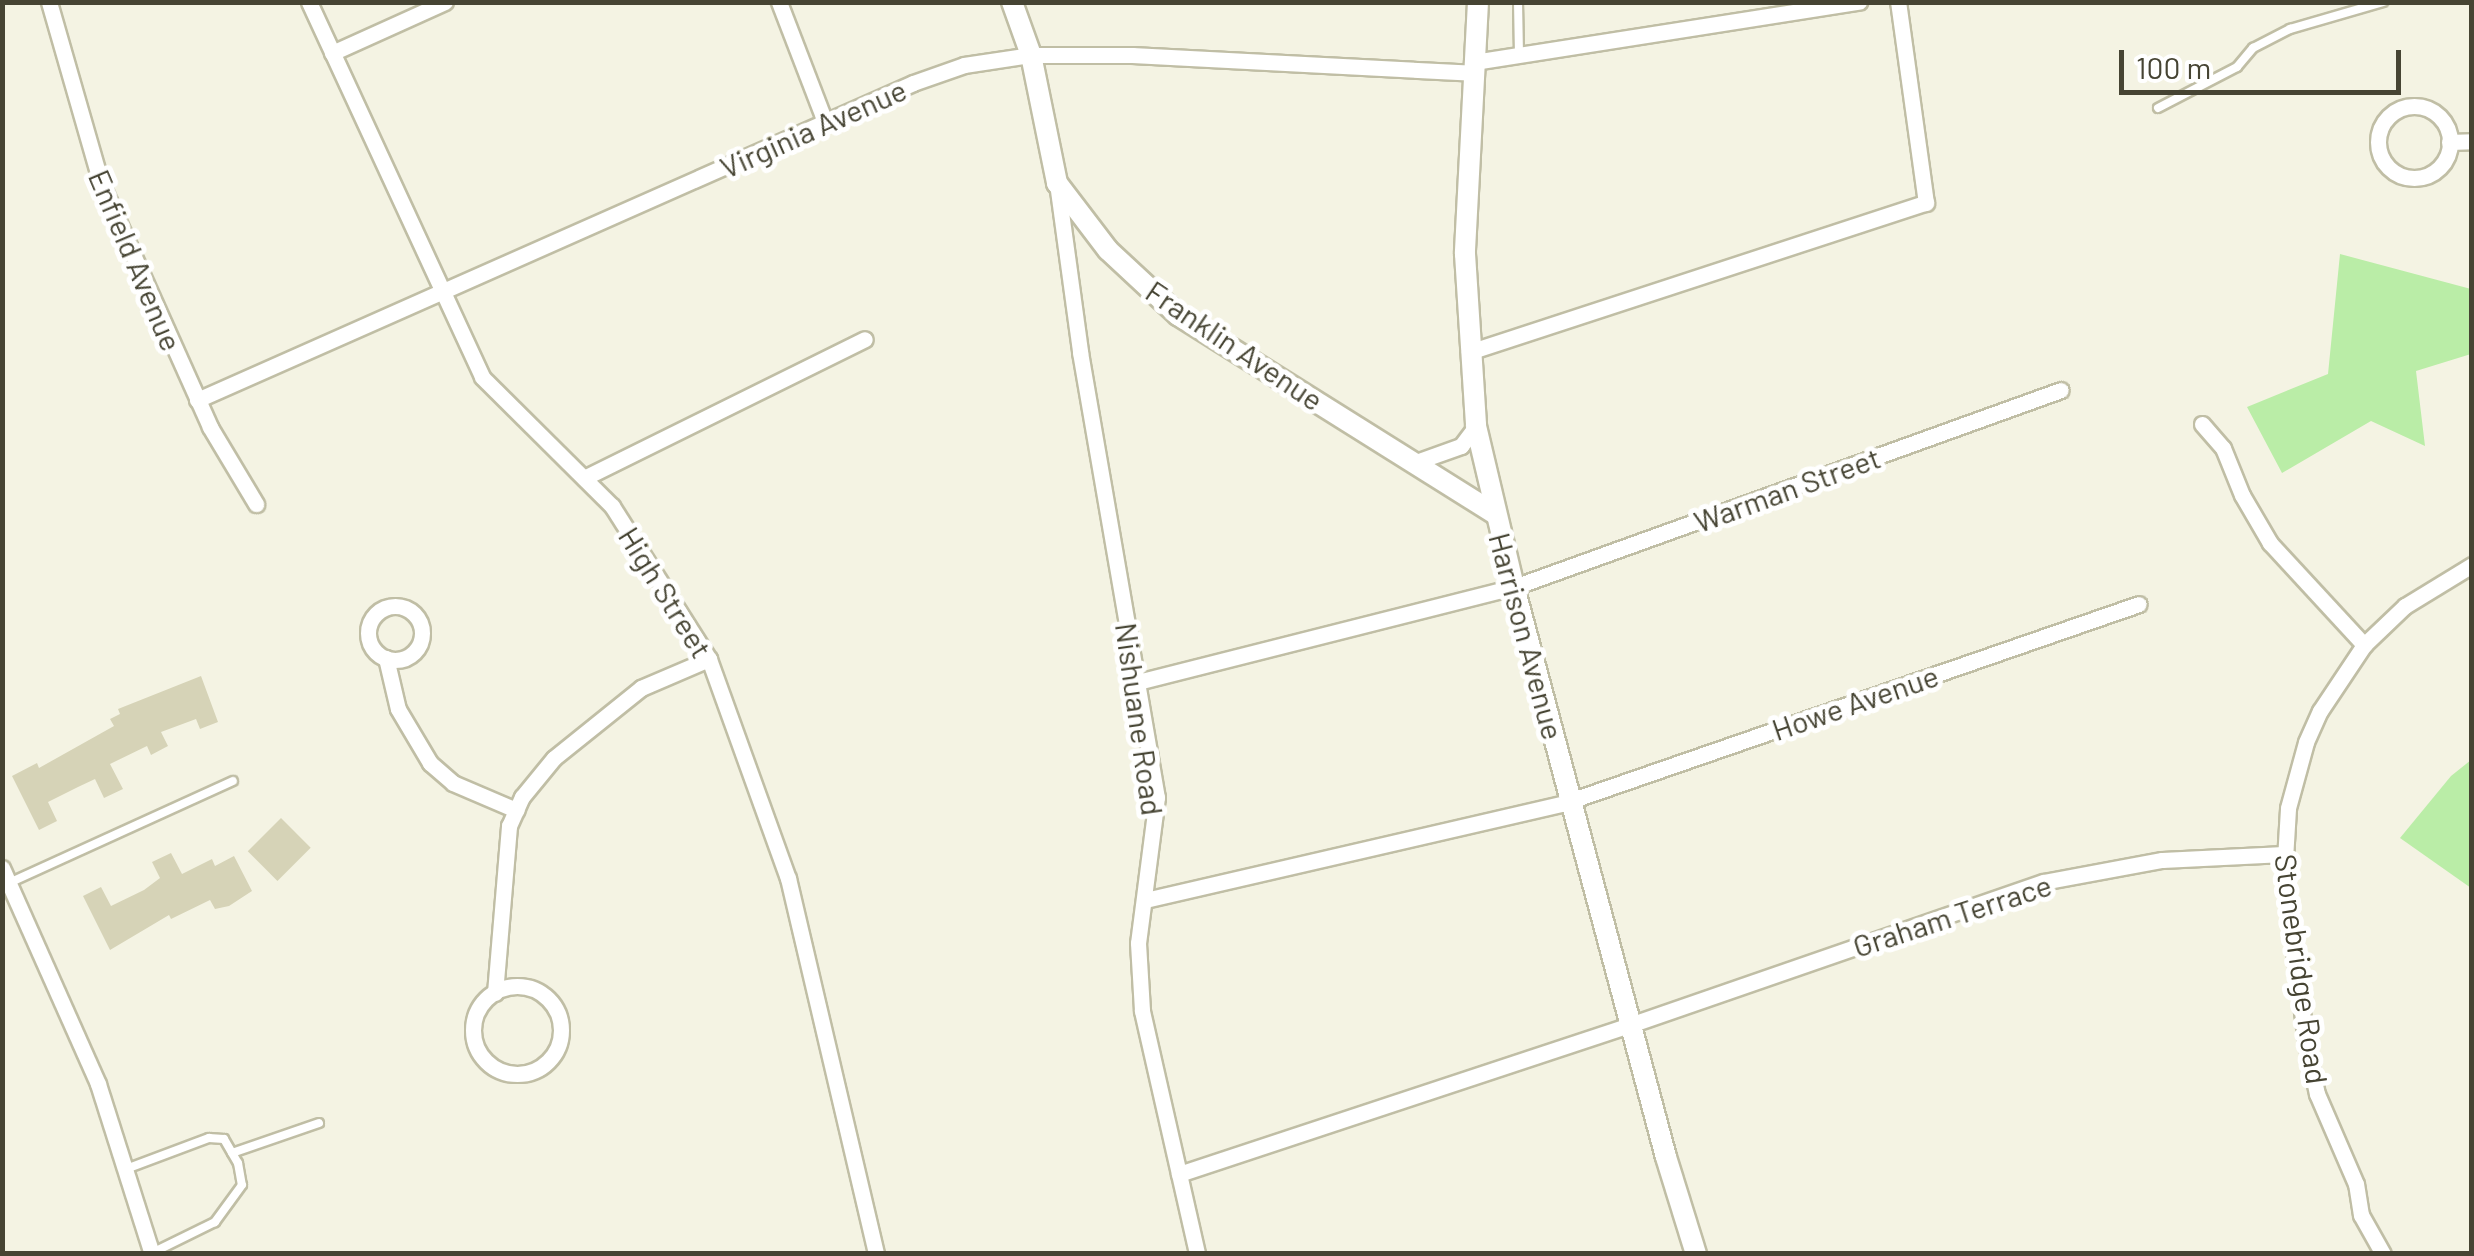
<!DOCTYPE html>
<html>
<head>
<meta charset="utf-8">
<style>
  body { margin:0 }
  #map { position:relative; width:2474px; height:1256px; overflow:hidden; background:#f4f3e3; font-family:Barlow,sans-serif }
  div>[style] { position:absolute }
  .green>* { inset:0; background:#baeda7 }
  .building>* { inset:0; background:#d6d3b7; transform-origin:0 0 }
  .roads { filter:drop-shadow(2px 0 #c0bea5) drop-shadow(-2px 0 #c0bea5) drop-shadow(0 2px #c0bea5) drop-shadow(0 -2px #c0bea5) }
  .service>* { height:8px; margin:-4px; padding:0 4px; transform-origin:4px; border-radius:4px; background:#fff }
  .minor>* { height:15px; margin:-7.5px; padding:0 7.5px; transform-origin:7.5px; border-radius:7.5px; background:#fff }
  .minor>.ring { margin:-7.5px; padding:0; box-sizing:content-box; background:none; border:15px solid #fff; border-radius:50% }
  .tertiary>* { height:20px; margin:-10px; padding:0 10px; transform-origin:10px; border-radius:10px; background:#fff }
  span { translate:-50% -50%; white-space:nowrap; text-align:center; line-height:1.15; -webkit-text-stroke:10px #fff; paint-order:stroke }
  .street-label { font-size:30px; color:#464433 }
  .frame { position:absolute; inset:0; border:5px solid #464433; pointer-events:none }
  .scale { position:absolute; left:2119px; top:50px; width:282px; height:45px; box-sizing:border-box; border:5px solid #464433; border-top:0; padding-left:12px; font-size:30px; line-height:35px; white-space:nowrap; color:#464433; -webkit-text-stroke:8px #fff; paint-order:stroke }
</style>
</head>
<body>
<div id="map">
  <div class="green">
    <i style="clip-path:polygon(2340px 254px,2471px 289px,2471px 354px,2416px 371px,2425px 446px,2371px 421px,2282px 473px,2247px 407px,2328px 374px)"></i>
    <i style="clip-path:polygon(2471px 760px,2471px 888px,2400px 838px,2451px 776px)"></i>
  </div>
  <div class="building">
    <i style="clip-path:polygon(201px 676px,218px 722px,200px 729px,196px 719px,161px 732px,168px 746px,151px 755px,147px 746px,110px 764px,123px 789px,104px 798px,95px 779px,78px 787px,48px 802px,57px 821px,39px 830px,12px 776px,37px 763px,39px 768px,114px 726px,110px 719px,120px 714px,118px 709px)"></i>
    <i style="left:281px;top:818px;width:42px;height:47px;rotate:45deg"></i>
    <i style="clip-path:polygon(171px 853px,182px 874px,212px 859px,215px 866px,234px 856px,252px 891px,229px 906px,215px 909px,210px 900px,171px 919px,169px 915px,110px 950px,83px 896px,101px 887px,111px 906px,144px 890px,160px 878px,152px 862px)"></i>
  </div>
  <div class="roads">
    <div class="service">
      <i style="left:1518px;top:2px;width:51px;rotate:88.9deg"></i>
      <i style="left:2158px;top:108px;width:89px;rotate:-27.4deg"></i>
      <i style="left:2237px;top:67px;width:25px;rotate:-50deg"></i>
      <i style="left:2253px;top:48px;width:42px;rotate:-27.2deg"></i>
      <i style="left:2290px;top:29px;width:97px;rotate:-16.2deg"></i>
      <i style="left:9px;top:883px;width:246px;rotate:-24.5deg"></i>
      <i style="left:232px;top:1153px;width:92px;rotate:-19deg"></i>
      <i style="left:126px;top:1169px;width:89px;rotate:-20.5deg"></i>
      <i style="left:209px;top:1138px;width:15px;rotate:4deg"></i>
      <i style="left:224px;top:1139px;width:28px;rotate:60deg"></i>
      <i style="left:238px;top:1163px;width:22px;rotate:80deg"></i>
      <i style="left:242px;top:1185px;width:46px;rotate:126.1deg"></i>
      <i style="left:215px;top:1222px;width:70px;rotate:153.8deg"></i>
    </div>
    <div class="minor">
      <i style="left:49px;top:2px;width:188px;rotate:74deg"></i>
      <i style="left:101px;top:183px;width:267px;rotate:65.9deg"></i>
      <i style="left:210px;top:427px;width:90px;rotate:59.1deg"></i>
      <i style="left:309px;top:2px;width:413px;rotate:65.2deg"></i>
      <i style="left:482px;top:377px;width:183px;rotate:44.8deg"></i>
      <i style="left:612px;top:506px;width:181px;rotate:57.6deg"></i>
      <i style="left:709px;top:659px;width:233px;rotate:70.2deg"></i>
      <i style="left:788px;top:878px;width:386px;rotate:76.8deg"></i>
      <i style="left:779px;top:2px;width:129px;rotate:69deg"></i>
      <i style="left:332px;top:53px;width:124px;rotate:-24.3deg"></i>
      <i style="left:1474px;top:62px;width:390px;rotate:-8.9deg"></i>
      <i class="ring" style="left:2378px;top:106px;width:57px;height:57px"></i>
      <i style="left:2449px;top:142px;width:23px;rotate:-2deg"></i>
      <i style="left:1057px;top:183px;width:171px;rotate:82.2deg"></i>
      <i style="left:1080px;top:352px;width:452px;rotate:80.2deg"></i>
      <i style="left:1157px;top:797px;width:147px;rotate:97.4deg"></i>
      <i style="left:1138px;top:943px;width:68px;rotate:86.6deg"></i>
      <i style="left:1142px;top:1011px;width:249px;rotate:77.2deg"></i>
      <i style="left:1469px;top:352px;width:481px;rotate:-18.1deg"></i>
      <i style="left:1926px;top:203px;width:203px;rotate:-97.9deg"></i>
      <i style="left:197px;top:400px;width:783px;rotate:-23.88deg"></i>
      <i style="left:913px;top:83px;width:54px;rotate:-19.4deg"></i>
      <i style="left:964px;top:65px;width:68px;rotate:-8.5deg"></i>
      <i style="left:1031px;top:55px;width:101px"></i>
      <i style="left:1132px;top:55px;width:341px;rotate:3deg"></i>
      <i style="left:2202px;top:424px;width:32px;rotate:49deg"></i>
      <i style="left:2223px;top:448px;width:51px;rotate:68deg"></i>
      <i style="left:2242px;top:495px;width:56px;rotate:59.7deg"></i>
      <i style="left:2270px;top:543px;width:139px;rotate:47.3deg"></i>
      <i style="left:1416px;top:462px;width:48px;rotate:-19.6deg"></i>
      <i style="left:1461px;top:446px;width:25px;rotate:-53deg"></i>
      <i style="left:584px;top:478px;width:313px;rotate:-26.3deg"></i>
      <i class="ring" style="left:368px;top:606px;width:39px;height:39px"></i>
      <i style="left:386px;top:658px;width:52px;rotate:76.8deg"></i>
      <i style="left:398px;top:709px;width:63px;rotate:59.3deg"></i>
      <i style="left:430px;top:763px;width:30px;rotate:41deg"></i>
      <i style="left:453px;top:783px;width:69px;rotate:23.2deg"></i>
      <i style="left:1138px;top:682px;width:388px;rotate:-14.2deg"></i>
      <i style="left:1514px;top:587px;width:581px;rotate:-19.81deg"></i>
      <i style="left:2px;top:868px;width:236px;rotate:66deg"></i>
      <i style="left:98px;top:1084px;width:178px;rotate:72.4deg"></i>
      <i style="left:1145px;top:900px;width:430px;rotate:-13deg"></i>
      <i style="left:1564px;top:803px;width:608px;rotate:-19.09deg"></i>
      <i class="ring" style="left:473px;top:986px;width:73px;height:73px"></i>
      <i style="left:495px;top:993px;width:168px;rotate:-85.2deg"></i>
      <i style="left:509px;top:826px;width:32px;rotate:-66deg"></i>
      <i style="left:522px;top:797px;width:50px;rotate:-50.6deg"></i>
      <i style="left:554px;top:758px;width:112px;rotate:-38.8deg"></i>
      <i style="left:641px;top:688px;width:74px;rotate:-23.1deg"></i>
      <i style="left:1179px;top:1174px;width:475px;rotate:-18.3deg"></i>
      <i style="left:1630px;top:1025px;width:437px;rotate:-19.1deg"></i>
      <i style="left:2043px;top:882px;width:121px;rotate:-10.5deg"></i>
      <i style="left:2162px;top:860px;width:122px;rotate:-2.8deg"></i>
      <i style="left:2383px;top:1254px;width:45px;rotate:-119.4deg"></i>
      <i style="left:2361px;top:1215px;width:31px;rotate:-99deg"></i>
      <i style="left:2356px;top:1184px;width:98px;rotate:-113.4deg"></i>
      <i style="left:2317px;top:1094px;width:53px;rotate:-101.9deg"></i>
      <i style="left:2306px;top:1042px;width:167px;rotate:-97.5deg"></i>
      <i style="left:2284px;top:876px;width:68px;rotate:-86.6deg"></i>
      <i style="left:2288px;top:808px;width:68px;rotate:-74.7deg"></i>
      <i style="left:2306px;top:742px;width:34px;rotate:-66deg"></i>
      <i style="left:2320px;top:711px;width:79px;rotate:-56.3deg"></i>
      <i style="left:2364px;top:645px;width:57px;rotate:-43.6deg"></i>
      <i style="left:2405px;top:606px;width:79px;rotate:-31.5deg"></i>
    </div>
    <div class="tertiary">
      <i style="left:1012px;top:2px;width:56px;rotate:70.3deg"></i>
      <i style="left:1031px;top:55px;width:131px;rotate:78.5deg"></i>
      <i style="left:1057px;top:183px;width:84px;rotate:52.7deg"></i>
      <i style="left:1108px;top:250px;width:96px;rotate:42.9deg"></i>
      <i style="left:1178px;top:315px;width:374px;rotate:32.1deg"></i>
      <i style="left:1478px;top:2px;width:252px;rotate:93deg"></i>
      <i style="left:1465px;top:254px;width:172px;rotate:86.3deg"></i>
      <i style="left:1476px;top:426px;width:165px;rotate:76.7deg"></i>
      <i style="left:1514px;top:587px;width:590px;rotate:75.07deg"></i>
      <i style="left:1666px;top:1157px;width:102px;rotate:72.8deg"></i>
    </div>
  </div>
  <div class="street-label">
    <span style="left:813px;top:128px;rotate:-24deg">Virginia Avenue</span>
    <span style="left:136px;top:260px;rotate:67deg">Enfield Avenue</span>
    <span style="left:1235px;top:345px;rotate:34deg">Franklin Avenue</span>
    <span style="left:1787px;top:489px;rotate:-20deg">Warman Street</span>
    <span style="left:666px;top:592px;rotate:58deg">High Street</span>
    <span style="left:1527px;top:636px;rotate:75deg">Harrison Avenue</span>
    <span style="left:1855px;top:702px;rotate:-19deg">Howe Avenue</span>
    <span style="left:1140px;top:719px;rotate:82deg">Nishuane Road</span>
    <span style="left:1952px;top:915px;rotate:-18deg">Graham Terrace</span>
    <span style="left:2302px;top:969px;rotate:82deg">Stonebridge Road</span>
  </div>
  <div class="frame"></div>
  <div class="scale">100 m</div>
</div>
</body>
</html>
